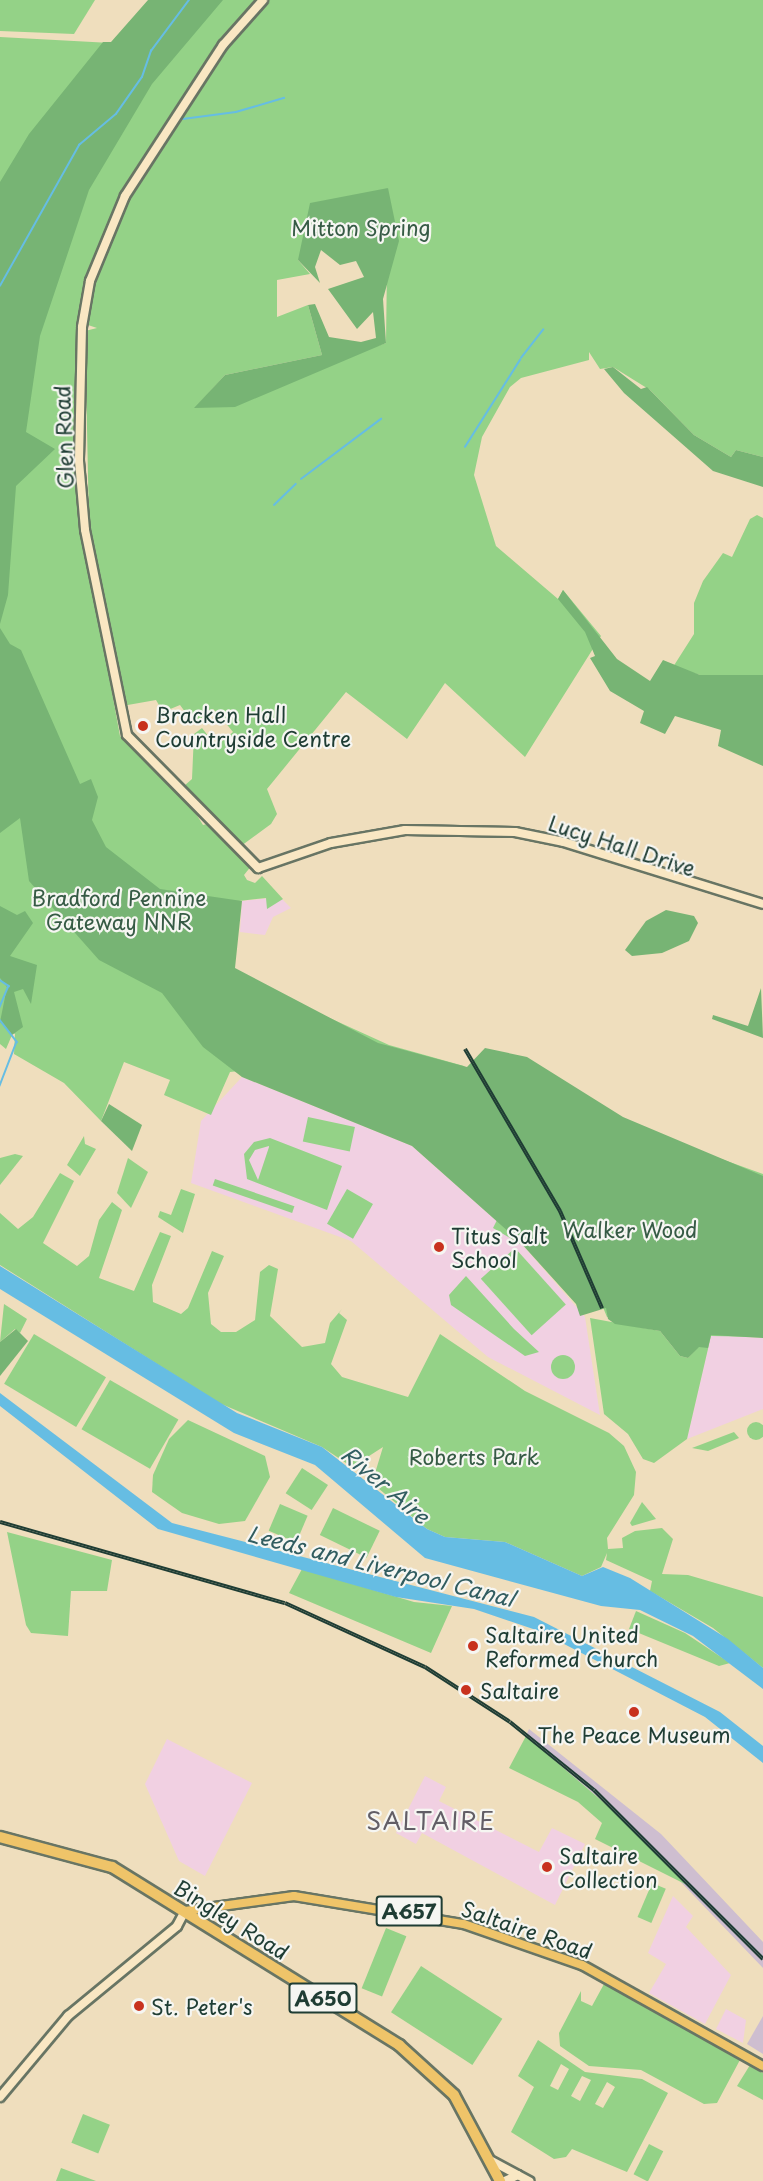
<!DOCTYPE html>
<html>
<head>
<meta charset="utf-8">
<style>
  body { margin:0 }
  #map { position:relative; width:763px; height:2181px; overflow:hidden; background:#efdebd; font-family:"Playpen Sans",sans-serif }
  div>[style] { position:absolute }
  .built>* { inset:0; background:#f1d0e2 }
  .industrial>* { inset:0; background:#cebed0 }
  .green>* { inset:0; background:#94d287; transform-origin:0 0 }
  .round { border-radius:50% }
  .forest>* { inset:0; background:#77b474 }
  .water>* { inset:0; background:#66bde3 }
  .stream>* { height:1.5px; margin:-0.75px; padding:0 0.75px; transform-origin:0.75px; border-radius:0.75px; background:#66bde3 }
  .roads { filter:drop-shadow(2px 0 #687564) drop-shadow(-2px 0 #687564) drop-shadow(0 2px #687564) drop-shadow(0 -2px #687564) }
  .secondary>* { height:8px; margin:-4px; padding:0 4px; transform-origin:4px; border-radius:4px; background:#f9e7c3 }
  .primary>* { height:8px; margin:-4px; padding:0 4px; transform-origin:4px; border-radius:4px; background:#efc469 }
  .highway>* { height:10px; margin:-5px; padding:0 5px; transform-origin:5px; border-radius:5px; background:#efc469 }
  .rail>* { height:4px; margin-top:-2px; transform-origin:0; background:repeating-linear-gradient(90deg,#f6f6f2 0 4.5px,#1f3d34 0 9px); box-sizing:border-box; border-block:2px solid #1f3d34 }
  .dots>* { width:16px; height:16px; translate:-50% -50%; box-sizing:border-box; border:3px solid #f6f6f2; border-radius:50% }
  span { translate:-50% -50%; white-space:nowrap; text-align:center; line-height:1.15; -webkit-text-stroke:4.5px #f6f6f2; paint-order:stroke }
  .shield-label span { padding:2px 4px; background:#f6f6f2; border:2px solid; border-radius:4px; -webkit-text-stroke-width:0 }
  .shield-label { font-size:20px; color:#1f3d34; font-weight:700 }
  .park-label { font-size:21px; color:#365b45 }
  .street-label { font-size:21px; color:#1f3d34 }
  .poi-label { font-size:21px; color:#1f3d34 }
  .left { translate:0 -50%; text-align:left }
  .water-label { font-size:22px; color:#315d60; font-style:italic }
  .quarter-label { font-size:24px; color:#625e66; letter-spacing:1.5px }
</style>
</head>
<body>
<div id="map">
  <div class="built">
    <i style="clip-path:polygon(280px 897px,291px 908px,273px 917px,265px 935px,240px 932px,242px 901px)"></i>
    <i style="clip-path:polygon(242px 1077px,412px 1146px,520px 1242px,585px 1317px,600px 1415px,488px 1357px,351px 1241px,191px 1183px,201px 1121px)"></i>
    <i style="clip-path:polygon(711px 1335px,763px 1338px,763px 1409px,687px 1439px)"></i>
    <i style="clip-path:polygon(167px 1739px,252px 1783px,205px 1876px,179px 1861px,145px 1784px)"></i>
    <i style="clip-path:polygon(425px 1776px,446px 1787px,439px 1801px,539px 1852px,552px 1828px,585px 1844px,555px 1905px,422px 1833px,416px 1844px,396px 1833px)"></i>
    <i style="clip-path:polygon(673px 1896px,693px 1916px,686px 1927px,731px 1975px,705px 2024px,649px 1993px,666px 1964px,648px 1953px)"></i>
    <i style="clip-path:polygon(726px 2009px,746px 2020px,743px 2043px,716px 2029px)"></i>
  </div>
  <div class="industrial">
    <i style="clip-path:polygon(529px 1729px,661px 1834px,763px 1942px,763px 1968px,609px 1807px,526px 1736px)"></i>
    <i style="clip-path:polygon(763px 2016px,763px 2054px,747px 2044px)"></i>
  </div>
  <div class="green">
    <i style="clip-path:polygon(0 0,95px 0,74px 34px,0 31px)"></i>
    <i style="clip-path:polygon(evenodd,149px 0,763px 0,763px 457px,736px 450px,731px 457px,694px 435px,650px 390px,613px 367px,600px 369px,589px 352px,589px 360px,521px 378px,510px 387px,482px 437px,474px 475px,496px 546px,558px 599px,563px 590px,601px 636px,525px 757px,445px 683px,407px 739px,346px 692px,267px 789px,277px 814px,271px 824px,241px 846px,184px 786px,192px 779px,194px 734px,202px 728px,216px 746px,233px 732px,220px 716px,213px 709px,194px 724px,180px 705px,163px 712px,156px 700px,122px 706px,89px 524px,85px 331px,97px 328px,85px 324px,87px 307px,107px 241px,132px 189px,239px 32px,217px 50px,129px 185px,98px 252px,81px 314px,83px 533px,120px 736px,188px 801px,203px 825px,211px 823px,252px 865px,244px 875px,247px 880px,255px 883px,262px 876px,283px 899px,267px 909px,266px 898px,239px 901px,233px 974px,389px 1045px,464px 1066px,500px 1120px,527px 1248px,493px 1228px,497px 1220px,409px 1142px,239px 1071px,230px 1072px,211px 1115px,164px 1095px,170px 1080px,124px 1062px,101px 1121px,64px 1083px,14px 1054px,15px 1034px,5px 1027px,12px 1035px,6px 1049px,0 1044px,0 37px,111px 43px,149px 0,388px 188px,386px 343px,195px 408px,225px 375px,322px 355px,308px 305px,277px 317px,277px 280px,310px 274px,298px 260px,388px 188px)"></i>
    <i style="clip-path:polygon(757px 515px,763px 518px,763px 675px,700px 675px,673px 667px,694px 634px,694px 603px,703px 581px,723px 553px,732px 557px,750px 519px)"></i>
    <i style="clip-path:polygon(489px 1050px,652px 1134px,763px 1174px,763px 1337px,711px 1336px,687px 1439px,654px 1463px,643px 1459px,628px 1434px,604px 1414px,590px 1318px,660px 1331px,680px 1356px,688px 1358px,699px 1346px,663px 1331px,607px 1317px,563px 1211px,474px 1060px)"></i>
    <i style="left:308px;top:1117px;width:48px;height:25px;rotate:12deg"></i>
    <i style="clip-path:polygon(84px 1136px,85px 1144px,96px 1149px,80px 1176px,67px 1165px)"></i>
    <i style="clip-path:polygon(evenodd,270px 1138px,342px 1166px,327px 1210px,247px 1179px,244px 1154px,254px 1142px,270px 1138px,269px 1146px,269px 1147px,258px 1180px,249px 1160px,255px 1150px,269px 1146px)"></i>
    <i style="clip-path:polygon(15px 1154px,23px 1156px,0 1185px,0 1158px)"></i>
    <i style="clip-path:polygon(128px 1158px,148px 1172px,131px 1208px,117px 1193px)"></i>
    <i style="clip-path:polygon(60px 1173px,74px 1181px,43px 1243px,77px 1266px,89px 1256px,99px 1220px,112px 1202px,122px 1210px,99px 1278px,134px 1291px,160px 1232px,171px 1236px,152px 1285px,153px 1302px,181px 1314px,188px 1308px,212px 1251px,224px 1256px,208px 1293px,211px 1324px,221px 1332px,236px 1332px,255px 1320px,260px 1272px,269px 1265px,278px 1269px,270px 1316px,302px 1347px,325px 1343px,330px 1323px,342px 1309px,339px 1313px,347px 1320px,331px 1364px,342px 1377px,408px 1397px,440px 1334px,525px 1391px,609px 1433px,624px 1446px,636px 1472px,634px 1495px,607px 1538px,608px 1549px,623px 1548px,622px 1538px,635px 1531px,662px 1528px,673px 1539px,662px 1574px,688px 1575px,763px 1597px,763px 1668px,713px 1628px,650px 1591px,652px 1581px,606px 1560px,607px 1553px,601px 1567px,582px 1576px,505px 1542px,445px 1537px,427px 1529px,372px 1483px,383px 1447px,352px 1467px,322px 1447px,219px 1403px,0 1265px,0 1213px,18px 1229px,33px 1217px)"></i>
    <i style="left:215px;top:1179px;width:84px;height:7px;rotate:19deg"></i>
    <i style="clip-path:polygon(181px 1189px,195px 1194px,183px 1233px,158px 1217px,160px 1211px,171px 1215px)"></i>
    <i style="left:347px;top:1189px;width:30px;height:40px;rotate:30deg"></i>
    <i style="left:515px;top:1248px;width:76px;height:46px;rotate:48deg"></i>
    <i style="clip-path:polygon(466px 1276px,514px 1329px,539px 1352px,525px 1356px,451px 1305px,449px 1295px)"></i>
    <i style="clip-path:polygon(4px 1304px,27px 1319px,20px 1333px,15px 1329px,0 1342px)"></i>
    <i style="left:34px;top:1334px;width:84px;height:58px;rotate:31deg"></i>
    <i class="round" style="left:551px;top:1355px;width:24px;height:24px"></i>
    <i style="left:110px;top:1380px;width:79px;height:57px;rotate:30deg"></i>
    <i style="clip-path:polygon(188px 1420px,265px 1456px,270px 1477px,245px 1521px,219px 1524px,182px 1513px,152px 1492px,153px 1475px,169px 1439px)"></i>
    <i class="round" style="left:747px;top:1422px;width:18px;height:18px"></i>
    <i style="clip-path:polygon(734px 1432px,739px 1438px,708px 1451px,692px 1448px)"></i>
    <i style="left:302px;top:1468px;width:31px;height:30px;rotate:33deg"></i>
    <i style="clip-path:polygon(642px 1502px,656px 1519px,632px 1526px,630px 1523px)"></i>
    <i style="left:280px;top:1504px;width:30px;height:29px;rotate:23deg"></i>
    <i style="left:333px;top:1508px;width:52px;height:30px;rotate:26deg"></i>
    <i style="clip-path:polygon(7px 1532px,112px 1560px,107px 1591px,71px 1591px,68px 1636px,31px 1633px,26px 1625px)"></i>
    <i style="clip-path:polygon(302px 1569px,414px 1602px,452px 1606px,431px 1653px,289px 1593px)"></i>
    <i style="clip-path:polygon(636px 1611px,685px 1633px,730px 1663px,719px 1666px,629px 1629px)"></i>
    <i style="clip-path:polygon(526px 1736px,609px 1807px,689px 1886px,595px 1839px,602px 1823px,578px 1802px,509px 1768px)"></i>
    <i style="left:652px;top:1883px;width:15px;height:37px;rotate:23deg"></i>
    <i style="left:386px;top:1928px;width:22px;height:65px;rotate:22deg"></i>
    <i style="left:421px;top:1966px;width:97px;height:55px;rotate:33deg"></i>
    <i style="clip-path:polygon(604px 1984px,741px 2058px,717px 2103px,704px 2104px,641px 2070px,589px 2066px,560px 2046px,559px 2033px,581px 1991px,581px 2001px,592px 2006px)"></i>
    <i style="clip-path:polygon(evenodd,538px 2040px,585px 2072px,642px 2079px,668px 2093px,627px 2172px,572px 2149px,566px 2157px,554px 2159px,511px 2132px,534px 2087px,518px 2076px,538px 2040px,561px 2064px,569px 2069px,558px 2090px,550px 2086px,561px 2064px,538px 2040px,582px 2076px,591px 2080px,580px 2101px,571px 2096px,582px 2076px,538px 2040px,607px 2082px,615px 2087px,603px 2108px,595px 2104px,607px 2082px)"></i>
    <i style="clip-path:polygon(750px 2065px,763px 2073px,763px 2100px,737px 2086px)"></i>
    <i style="left:83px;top:2114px;width:29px;height:31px;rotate:22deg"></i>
    <i style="left:649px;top:2144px;width:16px;height:34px;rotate:27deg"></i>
    <i style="clip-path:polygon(61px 2168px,96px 2181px,56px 2181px)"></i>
  </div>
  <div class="forest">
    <i style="clip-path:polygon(148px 0,223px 0,152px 84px,89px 190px,40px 336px,26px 432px,55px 449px,16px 486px,8px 595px,0 624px,0 182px,29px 134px,103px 42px,111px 42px)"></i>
    <i style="clip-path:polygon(388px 188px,399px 241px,383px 299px,386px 343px,235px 407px,194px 408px,225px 375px,322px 355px,308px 305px,315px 304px,329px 337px,361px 342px,376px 338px,373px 312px,357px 329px,328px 289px,364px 277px,356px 261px,340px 265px,321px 250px,315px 267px,320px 283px,298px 260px,310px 203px)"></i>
    <i style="clip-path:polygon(613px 367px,641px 389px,647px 387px,694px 435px,731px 457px,736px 450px,763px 457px,763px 487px,713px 471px,624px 393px,604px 369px)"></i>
    <i style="clip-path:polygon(563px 590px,617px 659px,650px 681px,663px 660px,700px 675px,763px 675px,763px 766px,718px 746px,721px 730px,675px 716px,665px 734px,640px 723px,644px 711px,610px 691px,590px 658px,595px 656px,585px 632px,558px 599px)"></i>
    <i style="clip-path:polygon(0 628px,10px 644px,21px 650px,80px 784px,91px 779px,98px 797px,92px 820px,106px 847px,160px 889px,242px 901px,235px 968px,378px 1043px,467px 1067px,485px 1048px,527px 1057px,623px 1117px,763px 1176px,763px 1338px,711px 1335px,708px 1348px,699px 1347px,688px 1358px,680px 1356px,660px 1331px,615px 1324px,608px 1319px,606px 1308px,580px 1316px,576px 1304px,520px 1242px,412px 1146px,242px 1077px,203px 1047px,162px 993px,99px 960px,29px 881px,20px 818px,0 833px)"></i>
    <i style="clip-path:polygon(0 906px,17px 915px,25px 911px,33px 923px,10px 956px,37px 965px,31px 1004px,23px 989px,14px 992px,23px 1027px,12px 1035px,0 1022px,7px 987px,0 978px)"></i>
    <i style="clip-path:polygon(666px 910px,694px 916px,698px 923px,689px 941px,662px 953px,632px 956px,625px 950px,646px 921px)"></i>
    <i style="clip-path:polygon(761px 988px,763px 1038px,712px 1019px,713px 1015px,748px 1026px)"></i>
    <i style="clip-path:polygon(109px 1104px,142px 1125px,132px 1151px,101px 1121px)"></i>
    <i style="clip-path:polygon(16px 1329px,28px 1341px,0 1376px,0 1342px)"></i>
  </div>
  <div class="water">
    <i style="clip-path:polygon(0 1266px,237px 1413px,322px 1447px,427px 1529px,445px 1537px,505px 1542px,582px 1576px,603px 1567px,630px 1578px,728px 1639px,763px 1668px,763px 1689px,693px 1636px,640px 1610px,601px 1606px,425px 1558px,315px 1465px,234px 1433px,0 1289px)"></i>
    <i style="clip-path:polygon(0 1393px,172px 1523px,534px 1617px,720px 1712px,763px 1746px,763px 1763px,705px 1717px,539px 1631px,474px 1609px,396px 1597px,158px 1529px,0 1406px)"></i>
  </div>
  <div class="stream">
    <i style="left:183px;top:119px;width:53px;rotate:-7.5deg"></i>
    <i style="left:236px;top:112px;width:50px;rotate:-16.3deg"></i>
    <i style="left:0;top:286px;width:162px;rotate:-60.7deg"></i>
    <i style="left:79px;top:145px;width:48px;rotate:-40deg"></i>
    <i style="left:116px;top:114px;width:45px;rotate:-54.9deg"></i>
    <i style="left:142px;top:77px;width:28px;rotate:-71deg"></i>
    <i style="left:151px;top:51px;width:64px;rotate:-53.3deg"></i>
    <i style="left:521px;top:358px;width:36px;rotate:-52deg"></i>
    <i style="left:465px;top:447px;width:103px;rotate:-57.7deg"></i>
    <i style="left:301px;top:479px;width:100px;rotate:-36.9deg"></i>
    <i style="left:274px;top:505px;width:30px;rotate:-44deg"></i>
    <i style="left:0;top:980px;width:11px;rotate:34deg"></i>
    <i style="left:9px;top:986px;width:23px;rotate:113deg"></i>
    <i style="left:0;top:1020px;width:28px;rotate:52deg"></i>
    <i style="left:17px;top:1042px;width:47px;rotate:111.1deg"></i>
  </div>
  <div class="roads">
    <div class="secondary">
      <i style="left:263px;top:0;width:60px;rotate:131.6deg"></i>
      <i style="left:223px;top:45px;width:180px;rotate:123deg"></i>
      <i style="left:125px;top:196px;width:92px;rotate:112.4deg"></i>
      <i style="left:90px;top:281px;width:47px;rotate:99.9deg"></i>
      <i style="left:82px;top:327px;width:134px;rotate:91.3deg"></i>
      <i style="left:79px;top:461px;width:69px;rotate:85deg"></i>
      <i style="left:85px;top:530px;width:209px;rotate:78.4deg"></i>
      <i style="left:127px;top:735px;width:187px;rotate:45.4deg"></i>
      <i style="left:258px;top:868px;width:77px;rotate:-18.9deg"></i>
      <i style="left:331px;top:843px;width:75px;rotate:-10deg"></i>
      <i style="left:405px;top:830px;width:110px;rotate:1deg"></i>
      <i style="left:515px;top:832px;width:50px;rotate:11.5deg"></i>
      <i style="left:564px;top:842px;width:208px;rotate:17.3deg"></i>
      <i style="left:0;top:2097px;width:106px;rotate:-50deg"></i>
      <i style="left:68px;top:2016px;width:141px;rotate:-39.5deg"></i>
      <i style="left:177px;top:1926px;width:17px;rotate:-62deg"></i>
      <i style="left:488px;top:2159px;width:47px;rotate:28.2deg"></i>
      <i style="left:505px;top:2181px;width:14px;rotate:-25deg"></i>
    </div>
    <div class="primary">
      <i style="left:185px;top:1911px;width:110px;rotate:-7.8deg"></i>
      <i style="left:294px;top:1896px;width:172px;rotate:9.4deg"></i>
      <i style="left:464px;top:1924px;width:125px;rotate:19.2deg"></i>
      <i style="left:582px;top:1965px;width:207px;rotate:29.2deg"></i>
    </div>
    <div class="highway">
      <i style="left:0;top:1837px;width:116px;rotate:15deg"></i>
      <i style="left:112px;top:1867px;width:338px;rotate:31.8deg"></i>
      <i style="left:399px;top:2045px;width:74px;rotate:42.3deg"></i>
      <i style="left:454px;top:2095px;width:98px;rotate:61.9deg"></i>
    </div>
  </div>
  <div class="rail">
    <i style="left:465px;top:1049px;width:188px;rotate:59.6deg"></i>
    <i style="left:560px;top:1211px;width:106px;rotate:66.6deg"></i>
    <i style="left:0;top:1522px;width:296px;rotate:15.9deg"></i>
    <i style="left:285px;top:1603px;width:154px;rotate:24.6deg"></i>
    <i style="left:425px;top:1667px;width:101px;rotate:32.9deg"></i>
    <i style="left:510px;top:1722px;width:108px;rotate:39deg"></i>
    <i style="left:594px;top:1790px;width:239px;rotate:45deg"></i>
  </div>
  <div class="dots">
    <i style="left:143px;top:726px;background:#c8321e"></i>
    <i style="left:439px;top:1247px;background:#c8321e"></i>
    <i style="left:473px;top:1646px;background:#c8321e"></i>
    <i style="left:466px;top:1690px;background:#c8321e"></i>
    <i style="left:634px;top:1712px;background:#c8321e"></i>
    <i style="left:547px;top:1867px;background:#c8321e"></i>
    <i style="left:139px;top:2006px;background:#c8321e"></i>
  </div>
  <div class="shield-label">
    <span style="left:409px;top:1911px">A657</span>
    <span style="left:323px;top:1998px">A650</span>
  </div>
  <div class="park-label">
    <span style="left:361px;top:227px">Mitton Spring</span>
    <span style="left:119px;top:909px">Bradford Pennine<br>Gateway NNR</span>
    <span style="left:630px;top:1229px">Walker Wood</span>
    <span style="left:474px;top:1456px">Roberts Park</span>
  </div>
  <div class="street-label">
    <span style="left:63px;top:437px;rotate:-92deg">Glen Road</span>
    <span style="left:622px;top:845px;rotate:18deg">Lucy Hall Drive</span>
    <span style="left:232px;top:1919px;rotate:32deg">Bingley Road</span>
    <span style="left:527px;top:1929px;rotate:19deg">Saltaire Road</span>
  </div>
  <div class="poi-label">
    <span class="left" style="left:155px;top:726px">Bracken Hall<br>Countryside Centre</span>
    <span class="left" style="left:451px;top:1247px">Titus Salt<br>School</span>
    <span class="left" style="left:485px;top:1646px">Saltaire United<br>Reformed Church</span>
    <span class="left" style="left:480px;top:1690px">Saltaire</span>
    <span style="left:634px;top:1734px">The Peace Museum</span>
    <span class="left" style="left:559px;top:1867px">Saltaire<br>Collection</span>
    <span class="left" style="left:151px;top:2006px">St. Peter's</span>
  </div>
  <div class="water-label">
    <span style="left:386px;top:1484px;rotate:40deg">River Aire</span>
    <span style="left:381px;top:1565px;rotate:14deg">Leeds and Liverpool Canal</span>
  </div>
  <div class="quarter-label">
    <span style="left:431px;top:1821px">SALTAIRE</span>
  </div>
</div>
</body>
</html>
